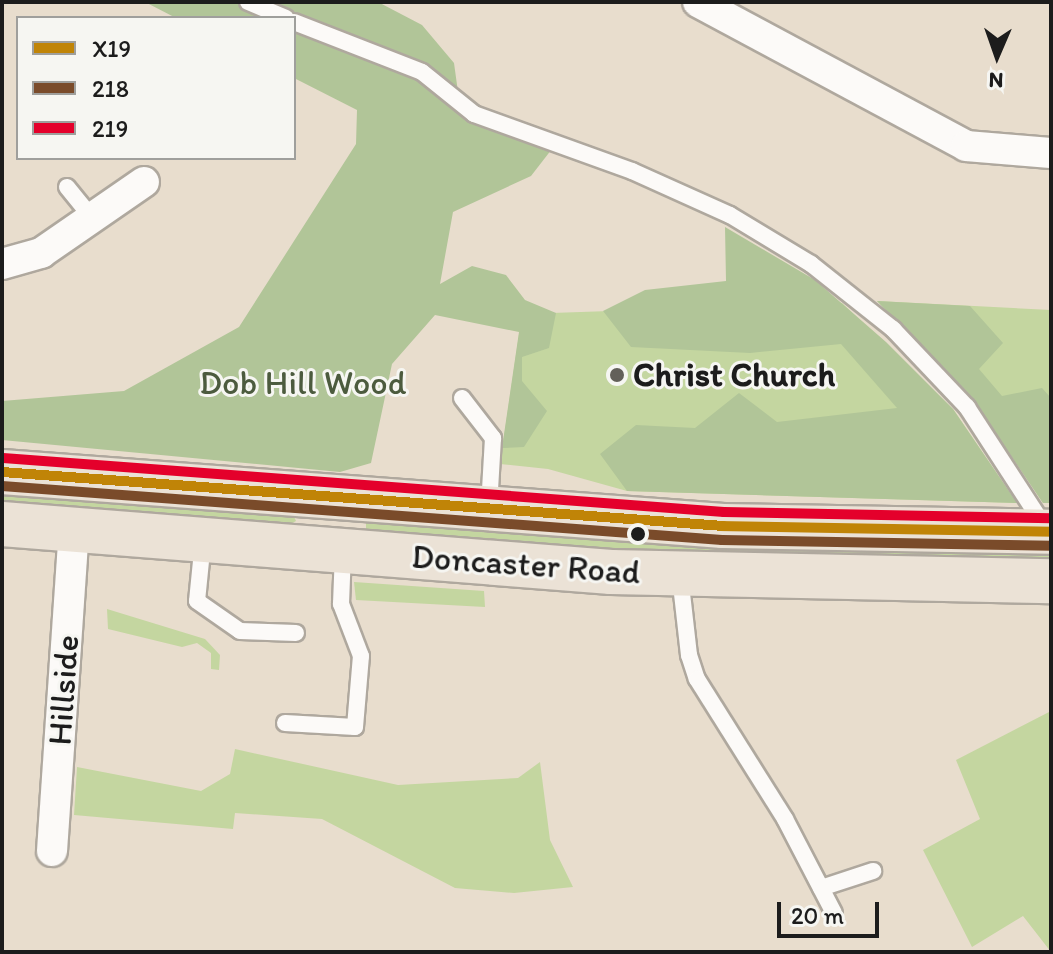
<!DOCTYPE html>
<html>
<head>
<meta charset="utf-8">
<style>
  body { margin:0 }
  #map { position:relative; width:1053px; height:954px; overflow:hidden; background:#e8ddcd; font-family:Itim,sans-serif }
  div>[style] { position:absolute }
  .green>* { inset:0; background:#c4d6a0 }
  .forest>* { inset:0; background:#b1c598 }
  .roads { filter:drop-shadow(2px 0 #afa89e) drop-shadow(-2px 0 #afa89e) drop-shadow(0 2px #afa89e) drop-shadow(0 -2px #afa89e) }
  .lane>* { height:16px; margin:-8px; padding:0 8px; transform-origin:8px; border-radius:8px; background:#fcfaf8 }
  .street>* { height:30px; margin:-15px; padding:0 15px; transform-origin:15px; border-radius:15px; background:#fcfaf8 }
  .highway>* { height:44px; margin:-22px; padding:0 22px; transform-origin:22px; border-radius:22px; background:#ebe2d6 }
  .bus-1>* { height:10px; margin:-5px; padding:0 5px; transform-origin:5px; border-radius:5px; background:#c08407 }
  .bus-2>* { height:10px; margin:-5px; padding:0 5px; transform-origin:5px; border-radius:5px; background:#7a4b2a }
  .bus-3>* { height:10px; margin:-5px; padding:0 5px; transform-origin:5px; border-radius:5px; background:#e4002b }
  .dots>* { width:22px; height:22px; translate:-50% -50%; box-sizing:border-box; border:4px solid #f6f6f2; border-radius:50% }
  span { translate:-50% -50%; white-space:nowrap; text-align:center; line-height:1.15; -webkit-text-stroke:6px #f6f6f2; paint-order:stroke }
  .poi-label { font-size:34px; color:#1c1c1c; font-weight:700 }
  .left { translate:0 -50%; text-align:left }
  .park-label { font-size:34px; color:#4c5b3e }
  .street-label { font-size:34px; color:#1c1c1c }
  .frame { position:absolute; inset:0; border:4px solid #1c1c1c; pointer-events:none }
  .legend { position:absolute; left:16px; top:16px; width:280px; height:144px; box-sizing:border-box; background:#f6f6f2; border:2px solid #9f9f9c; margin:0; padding:10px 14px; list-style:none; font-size:24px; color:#1c1c1c }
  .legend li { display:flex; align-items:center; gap:16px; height:40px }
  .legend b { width:40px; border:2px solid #9f9f9c }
  .north { position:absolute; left:957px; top:16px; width:80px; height:80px; -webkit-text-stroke:6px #f6f6f2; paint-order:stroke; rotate:182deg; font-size:22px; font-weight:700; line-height:32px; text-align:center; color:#1c1c1c }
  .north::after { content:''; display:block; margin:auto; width:28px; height:36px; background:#1c1c1c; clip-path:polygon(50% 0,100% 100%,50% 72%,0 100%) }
  .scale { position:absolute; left:777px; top:902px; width:102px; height:36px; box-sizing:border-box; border:4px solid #1c1c1c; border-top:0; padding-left:10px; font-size:24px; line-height:28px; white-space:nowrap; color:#1c1c1c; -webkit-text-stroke:6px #f6f6f2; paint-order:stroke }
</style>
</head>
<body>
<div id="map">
  <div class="green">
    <i style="clip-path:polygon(877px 301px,1051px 310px,1051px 503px,1043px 503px,976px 404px)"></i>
    <i style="clip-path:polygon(842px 303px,953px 409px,1017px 503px,627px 491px,548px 469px,500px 464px,522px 314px)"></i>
    <i style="clip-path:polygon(2px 489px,291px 510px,296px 521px,285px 527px,2px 505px)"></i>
    <i style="clip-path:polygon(366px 519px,833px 552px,1051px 551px,1051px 562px,667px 555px,366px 533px)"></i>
    <i style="clip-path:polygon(354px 582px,484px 591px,485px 607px,356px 600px)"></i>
    <i style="clip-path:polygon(107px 609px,205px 639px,220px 655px,219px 670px,211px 669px,211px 653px,197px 643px,182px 647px,108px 629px)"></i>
    <i style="clip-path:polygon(1051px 711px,1051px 952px,1023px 916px,972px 947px,923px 850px,980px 819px,956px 760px)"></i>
    <i style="clip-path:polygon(235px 749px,398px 785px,518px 778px,540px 762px,550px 840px,573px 887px,514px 893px,455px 888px,322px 819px,235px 813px,233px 829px,74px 815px,77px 767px,201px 791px,230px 774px)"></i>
  </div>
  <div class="forest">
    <i style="clip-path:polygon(145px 2px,378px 2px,422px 25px,454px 63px,458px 92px,477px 108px,562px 136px,531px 176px,453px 212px,440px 284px,472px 266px,506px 275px,525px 300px,556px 313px,549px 348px,522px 357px,522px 381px,547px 411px,524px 447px,502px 448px,519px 332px,435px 315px,392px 364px,371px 463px,340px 472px,2px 440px,2px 401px,124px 391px,239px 327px,356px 144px,357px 110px,294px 78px,294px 18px,176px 18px)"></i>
    <i style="clip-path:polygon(725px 227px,815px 280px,886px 342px,953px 409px,1017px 503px,627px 491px,600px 454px,636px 425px,695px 428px,739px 393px,777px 422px,897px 408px,841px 344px,750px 353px,631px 347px,603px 311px,645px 290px,726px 281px)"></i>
    <i style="clip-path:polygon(877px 301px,970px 306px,1003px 343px,979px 369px,1002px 396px,1042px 388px,1051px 398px,1051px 503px,1043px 503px,976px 404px)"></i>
  </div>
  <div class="roads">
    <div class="lane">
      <i style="left:248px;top:2px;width:41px;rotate:22.8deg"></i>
      <i style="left:294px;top:22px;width:137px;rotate:21.3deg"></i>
      <i style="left:422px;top:72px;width:67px;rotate:38.9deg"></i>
      <i style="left:474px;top:114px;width:168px;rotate:19.8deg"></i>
      <i style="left:632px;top:171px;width:107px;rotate:24.2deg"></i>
      <i style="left:730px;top:215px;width:95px;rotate:31.2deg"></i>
      <i style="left:811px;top:264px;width:105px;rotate:38.4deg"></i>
      <i style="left:893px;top:329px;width:108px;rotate:46.5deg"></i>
      <i style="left:967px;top:407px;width:143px;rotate:57deg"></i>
      <i style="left:67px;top:187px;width:40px;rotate:51deg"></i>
      <i style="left:462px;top:398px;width:51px;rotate:52.2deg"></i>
      <i style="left:493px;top:438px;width:69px;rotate:93.3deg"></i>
      <i style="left:203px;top:541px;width:60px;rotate:95.7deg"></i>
      <i style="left:197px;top:601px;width:52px;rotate:34.9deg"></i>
      <i style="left:240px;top:631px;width:56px;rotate:2deg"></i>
      <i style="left:680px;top:576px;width:80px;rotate:83.5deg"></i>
      <i style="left:689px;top:655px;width:25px;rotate:72deg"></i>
      <i style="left:697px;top:679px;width:165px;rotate:57.8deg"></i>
      <i style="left:785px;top:819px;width:106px;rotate:62.5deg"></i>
      <i style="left:285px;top:723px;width:70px;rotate:3.3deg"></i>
      <i style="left:355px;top:727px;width:71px;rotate:-85.2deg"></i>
      <i style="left:361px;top:656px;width:56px;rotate:-111deg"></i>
      <i style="left:341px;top:604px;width:52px;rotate:-87.8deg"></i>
      <i style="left:821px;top:888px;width:55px;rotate:-18.1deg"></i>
    </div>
    <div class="street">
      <i style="left:698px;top:2px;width:304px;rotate:28.2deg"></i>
      <i style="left:966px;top:146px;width:85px;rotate:4.7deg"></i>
      <i style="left:2px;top:264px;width:41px;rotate:-15.8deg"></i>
      <i style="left:41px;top:253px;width:125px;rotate:-34.6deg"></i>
      <i style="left:52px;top:851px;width:323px;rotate:-86.1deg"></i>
    </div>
    <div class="highway">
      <i style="left:2px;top:472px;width:723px;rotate:4.28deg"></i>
      <i style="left:723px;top:526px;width:328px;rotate:1deg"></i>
      <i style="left:2px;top:524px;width:611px;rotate:4.51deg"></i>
      <i style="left:611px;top:572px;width:440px;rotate:1.2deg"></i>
    </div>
  </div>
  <div class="bus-1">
    <i style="left:2px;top:472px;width:723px;rotate:4.28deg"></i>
    <i style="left:723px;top:526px;width:328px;rotate:1deg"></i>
  </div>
  <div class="bus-2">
    <i style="left:2px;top:486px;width:722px;rotate:4.29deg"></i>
    <i style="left:722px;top:540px;width:329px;rotate:1deg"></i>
  </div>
  <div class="bus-3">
    <i style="left:3px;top:458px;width:723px;rotate:4.28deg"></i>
    <i style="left:724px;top:512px;width:327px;rotate:1.1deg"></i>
  </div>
  <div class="dots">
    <i style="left:617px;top:375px;background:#63605a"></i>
    <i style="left:638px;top:534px;background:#1c1c1c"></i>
  </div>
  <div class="poi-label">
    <span class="left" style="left:633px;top:375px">Christ Church</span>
  </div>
  <div class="park-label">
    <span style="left:303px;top:383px">Dob Hill Wood</span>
  </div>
  <div class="street-label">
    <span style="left:526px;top:564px;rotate:4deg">Doncaster Road</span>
    <span style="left:63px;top:690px;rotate:-86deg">Hillside</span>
  </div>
  <div class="frame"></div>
  <ul class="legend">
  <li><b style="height:10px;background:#c08407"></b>X19</li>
  <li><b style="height:10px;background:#7a4b2a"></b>218</li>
  <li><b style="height:10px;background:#e4002b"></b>219</li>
  </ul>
  <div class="north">N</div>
  <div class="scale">20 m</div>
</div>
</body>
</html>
